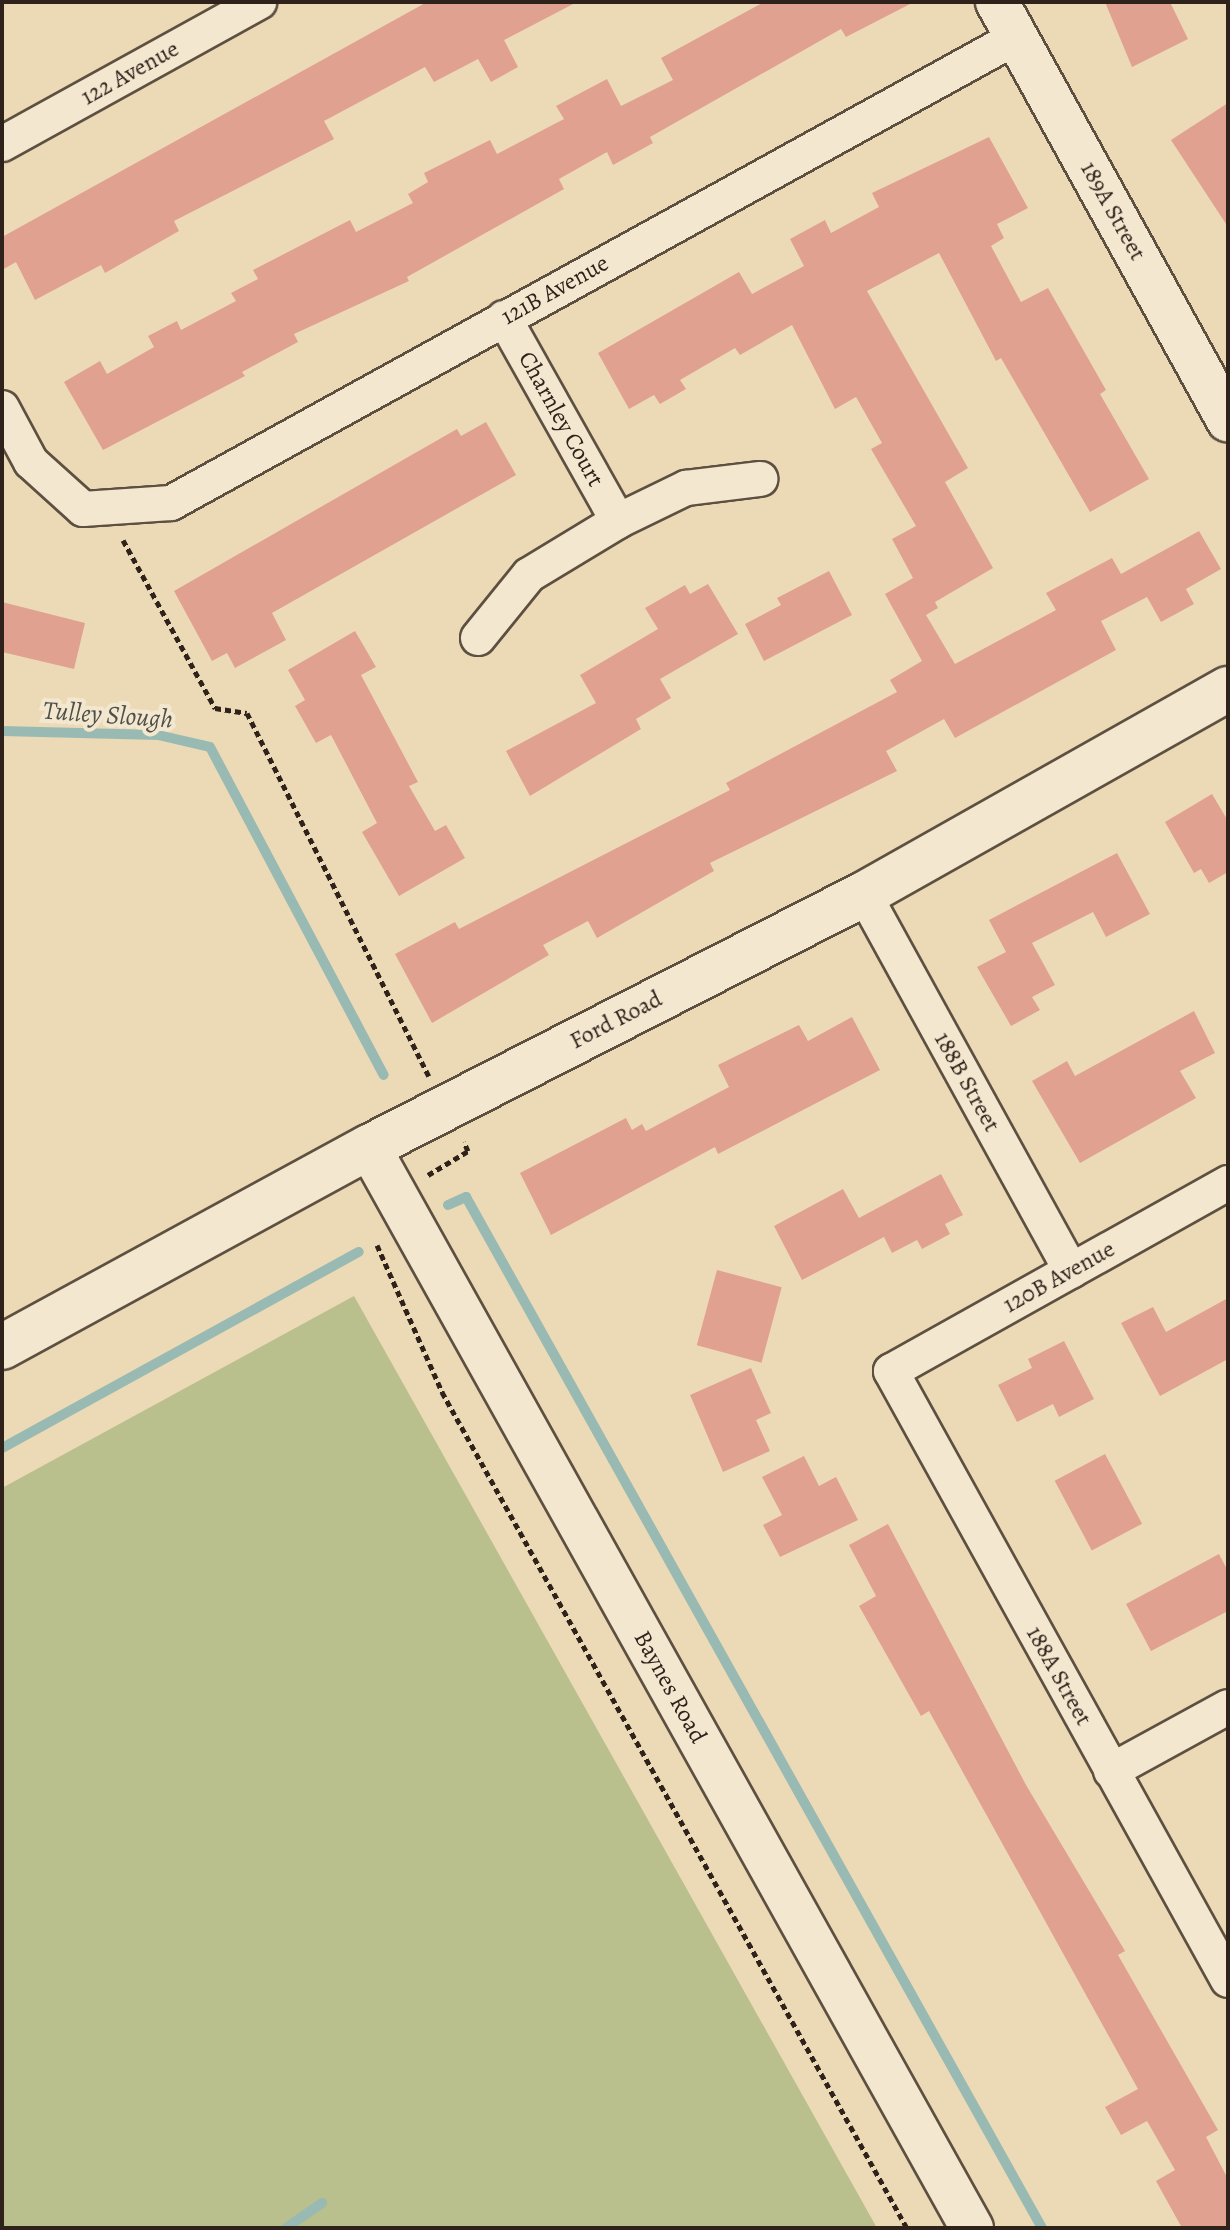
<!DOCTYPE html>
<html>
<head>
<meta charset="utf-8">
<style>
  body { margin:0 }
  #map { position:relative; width:1230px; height:2230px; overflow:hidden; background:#ecdab7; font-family:Alegreya,serif }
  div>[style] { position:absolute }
  .green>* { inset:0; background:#b9bf8d }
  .stream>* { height:10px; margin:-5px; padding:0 5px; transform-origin:5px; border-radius:5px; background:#99bab3 }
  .building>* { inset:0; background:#e1a190; transform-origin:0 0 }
  .path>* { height:5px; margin-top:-2.5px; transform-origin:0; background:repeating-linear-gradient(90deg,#2e221a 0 6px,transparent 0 10px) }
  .roads { filter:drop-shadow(2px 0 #5e5041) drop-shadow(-2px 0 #5e5041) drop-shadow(0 2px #5e5041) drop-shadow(0 -2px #5e5041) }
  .minor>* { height:34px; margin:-17px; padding:0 17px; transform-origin:17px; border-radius:17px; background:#f3e7d0 }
  .tertiary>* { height:42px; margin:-21px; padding:0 21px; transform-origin:21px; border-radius:21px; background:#f3e7d0 }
  .secondary>* { height:44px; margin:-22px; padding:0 22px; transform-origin:22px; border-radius:22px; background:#f3e7d0 }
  span { translate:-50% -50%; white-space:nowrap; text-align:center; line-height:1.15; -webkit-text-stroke:8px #f3e7d0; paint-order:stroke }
  .street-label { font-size:24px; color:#2e221a }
  .water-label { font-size:26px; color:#4e5048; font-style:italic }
  .frame { position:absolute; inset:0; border:4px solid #2e221a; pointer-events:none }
</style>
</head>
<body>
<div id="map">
  <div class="green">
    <i style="clip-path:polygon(354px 1296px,877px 2228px,2px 2228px,2px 1488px)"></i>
  </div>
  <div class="stream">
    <i style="left:2px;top:731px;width:156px;rotate:1.5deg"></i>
    <i style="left:158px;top:735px;width:53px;rotate:13deg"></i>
    <i style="left:210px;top:747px;width:371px;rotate:62.1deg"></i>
    <i style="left:448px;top:1205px;width:20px;rotate:-24deg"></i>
    <i style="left:466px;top:1197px;width:1181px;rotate:60.81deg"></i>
    <i style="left:2px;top:1448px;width:407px;rotate:-28.8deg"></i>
    <i style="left:286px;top:2228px;width:44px;rotate:-34.8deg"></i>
  </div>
  <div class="building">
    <i style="clip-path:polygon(427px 2px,577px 2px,504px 40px,518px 67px,491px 82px,478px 59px,434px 82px,425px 67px,324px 121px,334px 139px,174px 221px,179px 231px,105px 273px,101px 265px,35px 300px,16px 262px,2px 270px,2px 237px)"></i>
    <i style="clip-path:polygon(764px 2px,914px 2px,846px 37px,841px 29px,650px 137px,653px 143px,613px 165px,607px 152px,559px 179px,564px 189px,407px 277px,409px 281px,294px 334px,298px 342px,242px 372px,245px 376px,103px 450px,64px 382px,100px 361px,107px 374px,154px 347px,148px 336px,177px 321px,181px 330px,236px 301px,231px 293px,258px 279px,253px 270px,350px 220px,356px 232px,413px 203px,408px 194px,428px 182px,424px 173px,490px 140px,497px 154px,564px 119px,556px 106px,607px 79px,621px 106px,673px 80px,661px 58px)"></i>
    <i style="clip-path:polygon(1105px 2px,1170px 2px,1188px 39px,1132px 67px)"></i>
    <i style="clip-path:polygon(1228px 103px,1228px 227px,1171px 140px)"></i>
    <i style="clip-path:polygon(989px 137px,1028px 208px,997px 224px,1004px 238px,991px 246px,1021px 302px,1048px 288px,1106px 390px,1100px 394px,1149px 479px,1090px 512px,1001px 358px,996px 361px,939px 253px,867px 291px,968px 468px,945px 482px,993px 568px,935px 602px,938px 608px,926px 615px,955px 664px,1056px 610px,1046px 593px,1112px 558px,1121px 574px,1199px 531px,1221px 569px,1186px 589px,1194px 604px,1161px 622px,1147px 597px,1101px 621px,1116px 650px,955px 738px,944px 719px,886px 751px,897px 771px,710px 863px,714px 871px,597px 938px,588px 921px,543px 945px,549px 955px,432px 1023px,395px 954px,455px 922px,459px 929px,730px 790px,726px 783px,897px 692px,890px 680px,922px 661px,885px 594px,913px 578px,892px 539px,916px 526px,871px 449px,882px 443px,856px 397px,835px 409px,792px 325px,740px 355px,735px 348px,680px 380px,686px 389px,660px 404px,654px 395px,629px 409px,598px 353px,739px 272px,752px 294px,804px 266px,790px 239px,825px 220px,831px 233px,879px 207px,872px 193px)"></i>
    <i style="clip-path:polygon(486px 422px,516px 475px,272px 613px,286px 640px,235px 668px,227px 653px,212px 661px,174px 591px,457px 429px,461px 436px)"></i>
    <i style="clip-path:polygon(829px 571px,852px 615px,764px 661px,745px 624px,781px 605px,777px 598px)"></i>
    <i style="clip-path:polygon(708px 584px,738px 634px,660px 679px,671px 698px,636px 719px,641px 729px,530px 796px,506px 751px,596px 703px,580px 675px,658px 629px,645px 608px,685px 585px,690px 594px)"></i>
    <i style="clip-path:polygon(2px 602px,85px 623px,74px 669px,2px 652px)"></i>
    <i style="clip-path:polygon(355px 631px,376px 667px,361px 675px,418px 782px,409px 786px,435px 831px,446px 825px,465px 858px,399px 896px,362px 832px,377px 823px,331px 735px,316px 743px,295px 706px,305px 700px,288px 670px)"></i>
    <i style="clip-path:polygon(1212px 794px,1228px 821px,1228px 872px,1209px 883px,1201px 869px,1194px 873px,1165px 822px)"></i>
    <i style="clip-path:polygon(1117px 853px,1150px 914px,1106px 937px,1093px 912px,1032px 943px,1055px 985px,1032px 997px,1040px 1010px,1011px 1026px,977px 967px,1006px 952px,989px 920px)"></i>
    <i style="clip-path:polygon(1194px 1011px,1215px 1053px,1180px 1071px,1196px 1098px,1080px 1163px,1032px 1081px,1067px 1061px,1075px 1076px)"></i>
    <i style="clip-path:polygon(852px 1017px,880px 1070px,718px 1154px,715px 1147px,551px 1235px,520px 1173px,626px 1118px,632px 1130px,642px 1124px,646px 1131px,729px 1087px,718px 1065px,799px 1025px,808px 1041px)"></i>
    <i style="clip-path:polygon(941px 1174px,963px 1215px,945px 1224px,950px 1234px,922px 1249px,917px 1240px,892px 1253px,884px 1237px,802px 1280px,774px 1226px,843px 1189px,859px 1218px)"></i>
    <i style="left:717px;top:1270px;width:67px;height:78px;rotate:15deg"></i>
    <i style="clip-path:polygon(1228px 1298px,1228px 1359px,1160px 1396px,1121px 1323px,1153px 1307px,1166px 1332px)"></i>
    <i style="clip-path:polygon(1064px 1341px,1094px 1399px,1059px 1417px,1053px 1404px,1017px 1422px,998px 1385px,1032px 1368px,1028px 1359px)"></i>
    <i style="clip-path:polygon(751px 1368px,771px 1413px,756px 1420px,770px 1451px,723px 1472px,690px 1395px)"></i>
    <i style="left:1105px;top:1454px;width:79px;height:57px;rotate:62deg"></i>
    <i style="clip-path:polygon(804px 1456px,819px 1486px,836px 1477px,858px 1520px,780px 1557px,763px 1525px,782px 1515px,762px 1477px)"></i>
    <i style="clip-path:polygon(888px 1524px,1026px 1785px,1125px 1951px,1118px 1955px,1218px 2130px,1206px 2137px,1228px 2179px,1228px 2228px,1182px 2228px,1156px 2181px,1175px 2170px,1147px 2121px,1121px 2135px,1105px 2107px,1138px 2089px,929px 1711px,921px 1716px,859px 1606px,876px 1596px,849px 1545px)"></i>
    <i style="clip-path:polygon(1219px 1554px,1228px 1571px,1228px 1611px,1151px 1651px,1126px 1604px)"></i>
  </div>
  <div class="path">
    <i style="left:123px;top:540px;width:192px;rotate:61.3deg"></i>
    <i style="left:215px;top:708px;width:32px;rotate:9deg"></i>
    <i style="left:247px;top:713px;width:406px;rotate:63.4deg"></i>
    <i style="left:428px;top:1175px;width:47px;rotate:-31deg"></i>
    <i style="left:468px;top:1151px;width:10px;rotate:-114deg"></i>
    <i style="left:377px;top:1245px;width:161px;rotate:66.1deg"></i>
    <i style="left:442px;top:1392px;width:957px;rotate:60.92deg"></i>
  </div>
  <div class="roads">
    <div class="minor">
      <i style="left:2px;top:144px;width:294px;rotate:-28.9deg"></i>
      <i style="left:504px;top:318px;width:233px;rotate:60.7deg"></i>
      <i style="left:2px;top:408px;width:61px;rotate:61.8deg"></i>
      <i style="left:31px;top:462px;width:70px;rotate:42.1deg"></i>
      <i style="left:83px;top:509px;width:88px;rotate:-3.9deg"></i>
      <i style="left:171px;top:503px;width:966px;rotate:-28.85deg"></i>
      <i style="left:478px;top:638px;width:81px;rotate:-51deg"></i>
      <i style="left:529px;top:575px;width:104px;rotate:-31.2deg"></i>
      <i style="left:618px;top:521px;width:76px;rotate:-25.9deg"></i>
      <i style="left:686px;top:488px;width:75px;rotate:-6.9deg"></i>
      <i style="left:864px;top:894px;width:430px;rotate:61.2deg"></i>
      <i style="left:1228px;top:1183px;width:386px;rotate:150.8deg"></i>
      <i style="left:891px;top:1371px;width:696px;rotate:61.04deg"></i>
      <i style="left:1111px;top:1771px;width:133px;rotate:-28.7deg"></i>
    </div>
    <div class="tertiary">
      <i style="left:997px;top:2px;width:478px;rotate:61.1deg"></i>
      <i style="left:369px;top:1147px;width:1238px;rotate:60.85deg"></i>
    </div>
    <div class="secondary">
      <i style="left:2px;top:1347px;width:418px;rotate:-28.6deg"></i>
      <i style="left:369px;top:1147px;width:556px;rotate:-27.07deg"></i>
      <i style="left:864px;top:894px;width:418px;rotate:-29.4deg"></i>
    </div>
  </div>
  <div class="street-label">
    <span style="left:130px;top:73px;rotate:-29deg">122 Avenue</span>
    <span style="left:1113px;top:211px;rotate:61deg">189A Street</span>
    <span style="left:555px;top:290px;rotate:-29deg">121B Avenue</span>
    <span style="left:561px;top:419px;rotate:61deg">Charnley Court</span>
    <span style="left:616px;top:1020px;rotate:-27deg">Ford Road</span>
    <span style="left:967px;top:1082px;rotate:61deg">188B Street</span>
    <span style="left:1059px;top:1277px;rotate:-29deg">120B Avenue</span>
    <span style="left:1059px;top:1676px;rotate:61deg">188A Street</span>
    <span style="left:670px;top:1687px;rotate:61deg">Baynes Road</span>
  </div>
  <div class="water-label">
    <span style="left:108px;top:715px;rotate:4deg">Tulley Slough</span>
  </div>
  <div class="frame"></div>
</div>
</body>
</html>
